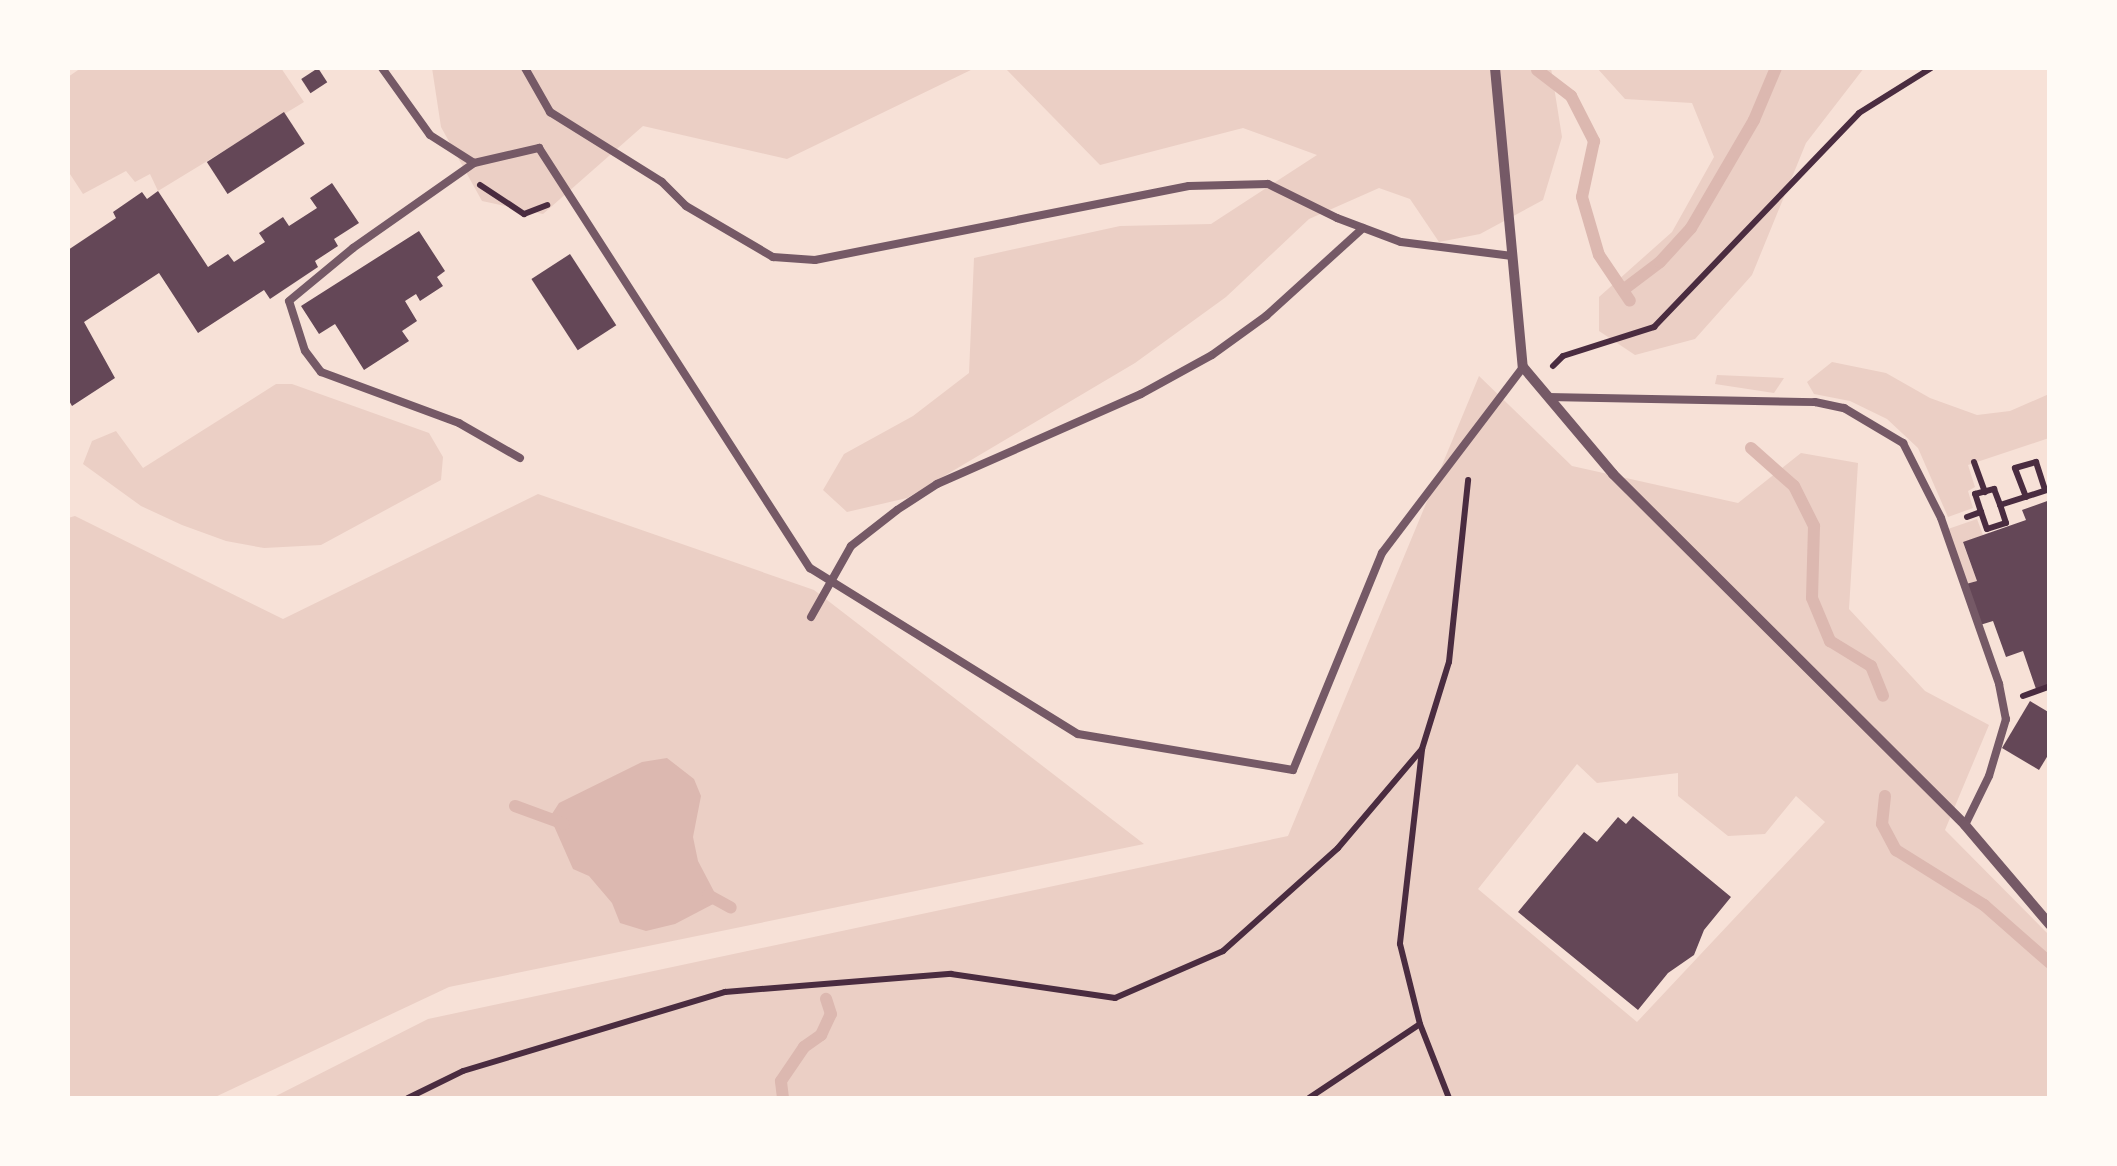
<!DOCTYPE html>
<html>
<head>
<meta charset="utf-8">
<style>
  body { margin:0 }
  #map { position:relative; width:2117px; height:1166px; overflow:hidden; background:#f7e1d7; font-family:"Roboto Condensed",sans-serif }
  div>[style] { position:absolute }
  .green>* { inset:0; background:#ebcfc5 }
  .water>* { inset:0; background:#dcb8b0 }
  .stream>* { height:12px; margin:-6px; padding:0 6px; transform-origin:6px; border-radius:6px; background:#dcb8b0 }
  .building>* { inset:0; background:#644757; transform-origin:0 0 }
  .path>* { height:6px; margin:-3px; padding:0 3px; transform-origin:3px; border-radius:3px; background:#4a2c40 }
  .service>* { height:8px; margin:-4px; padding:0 4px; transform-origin:4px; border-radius:4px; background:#755966 }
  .minor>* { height:10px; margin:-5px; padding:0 5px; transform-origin:5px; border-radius:5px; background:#755966 }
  span { translate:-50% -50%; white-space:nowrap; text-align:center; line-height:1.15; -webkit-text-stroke:10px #fffaf5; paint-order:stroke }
  .frame { position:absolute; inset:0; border:70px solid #fffaf5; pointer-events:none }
</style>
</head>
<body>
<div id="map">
  <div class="green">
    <i style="clip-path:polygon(81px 68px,281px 68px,304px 102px,158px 191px,150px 174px,135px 182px,126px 171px,83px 194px,68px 171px,68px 77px)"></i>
    <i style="clip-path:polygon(432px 68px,975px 68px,787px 159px,643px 126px,543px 214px,482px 201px,441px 127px)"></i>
    <i style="clip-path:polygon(1005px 68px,1551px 68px,1562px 137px,1543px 200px,1480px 234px,1439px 242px,1410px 199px,1379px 188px,1309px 219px,1226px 297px,1135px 363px,907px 498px,847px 512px,823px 490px,844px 454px,913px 416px,969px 373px,974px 258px,1120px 226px,1211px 224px,1317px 155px,1243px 128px,1100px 165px)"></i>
    <i style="clip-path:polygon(1597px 68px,1864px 68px,1806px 143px,1752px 275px,1695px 339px,1635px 355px,1599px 331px,1599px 297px,1672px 232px,1714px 157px,1692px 103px,1625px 99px)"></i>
    <i style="clip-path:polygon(1832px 362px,1886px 373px,1930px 398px,1977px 415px,2010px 411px,2049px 394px,2049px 438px,1968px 465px,1975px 487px,1968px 491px,1973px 508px,1948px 517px,1918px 448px,1887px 419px,1850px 401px,1814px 394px,1807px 382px)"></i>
    <i style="clip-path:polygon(1717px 375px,1784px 378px,1774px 393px,1715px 384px)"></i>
    <i style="clip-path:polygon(evenodd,1479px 376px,1572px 466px,1738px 503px,1801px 453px,1858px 463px,1849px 609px,1925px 691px,1989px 725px,1945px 830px,2049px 935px,2049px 1098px,272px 1098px,428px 1019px,1288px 836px,1479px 376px,1577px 764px,1597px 783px,1678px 773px,1678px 796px,1728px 836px,1765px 834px,1796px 796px,1825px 822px,1637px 1022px,1478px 889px,1577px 764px)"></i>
    <i style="clip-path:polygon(276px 384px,292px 384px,429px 433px,443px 457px,441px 480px,321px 545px,264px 548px,226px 541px,182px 525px,141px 506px,83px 464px,92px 441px,116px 431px,143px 468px)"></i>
    <i style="clip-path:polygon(538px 494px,814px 590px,1144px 844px,449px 987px,213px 1098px,68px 1098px,68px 518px,75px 516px,283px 619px)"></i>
    <i style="clip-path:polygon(1977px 519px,1983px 535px,1963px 543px,1977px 581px,1966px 584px,1948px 529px)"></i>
  </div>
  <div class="water">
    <i style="clip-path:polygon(667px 758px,694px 779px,701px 796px,693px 837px,698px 861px,719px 901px,675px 924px,646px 931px,620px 923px,612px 903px,589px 876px,573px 869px,550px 817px,559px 803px,642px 762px)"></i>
  </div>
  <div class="stream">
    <i style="left:1537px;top:70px;width:43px;rotate:37.4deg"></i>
    <i style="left:1571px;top:96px;width:51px;rotate:62.9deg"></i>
    <i style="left:1594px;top:141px;width:57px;rotate:102.1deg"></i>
    <i style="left:1582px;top:197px;width:60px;rotate:73.7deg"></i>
    <i style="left:1599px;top:255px;width:55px;rotate:56deg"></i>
    <i style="left:1623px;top:290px;width:46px;rotate:-37.1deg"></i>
    <i style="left:1660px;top:262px;width:46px;rotate:-47.6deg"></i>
    <i style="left:1691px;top:228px;width:125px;rotate:-59.7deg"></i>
    <i style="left:1754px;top:120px;width:56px;rotate:-67.1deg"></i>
    <i style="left:1751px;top:448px;width:57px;rotate:41.5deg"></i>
    <i style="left:1794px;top:486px;width:45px;rotate:63.4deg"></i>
    <i style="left:1814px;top:526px;width:72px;rotate:91.6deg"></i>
    <i style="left:1812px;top:598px;width:47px;rotate:67.3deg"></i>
    <i style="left:1830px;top:641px;width:48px;rotate:31.4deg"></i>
    <i style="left:1871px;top:666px;width:32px;rotate:68deg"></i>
    <i style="left:1885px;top:796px;width:28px;rotate:96deg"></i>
    <i style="left:1882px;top:824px;width:30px;rotate:62deg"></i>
    <i style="left:1896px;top:850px;width:104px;rotate:32deg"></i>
    <i style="left:1984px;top:905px;width:88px;rotate:41.3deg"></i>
    <i style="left:515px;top:806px;width:52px;rotate:20.2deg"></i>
    <i style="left:708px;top:895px;width:26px;rotate:29deg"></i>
    <i style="left:783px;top:1098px;width:17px;rotate:-97deg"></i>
    <i style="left:781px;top:1081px;width:41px;rotate:-55.9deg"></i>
    <i style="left:804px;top:1047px;width:21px;rotate:-35deg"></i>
    <i style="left:821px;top:1035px;width:23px;rotate:-65deg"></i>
    <i style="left:831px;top:1014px;width:16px;rotate:-108deg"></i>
  </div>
  <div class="building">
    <i style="left:318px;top:68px;width:17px;height:20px;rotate:57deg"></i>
    <i style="left:284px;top:112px;width:38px;height:92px;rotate:57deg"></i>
    <i style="clip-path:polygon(332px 183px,359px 223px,334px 239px,338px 246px,315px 261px,318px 267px,270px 299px,264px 290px,198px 333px,159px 273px,84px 322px,115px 378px,72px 406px,68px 399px,68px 250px,116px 218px,113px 212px,142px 192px,147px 199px,158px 191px,208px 267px,228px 254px,234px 262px,265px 242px,259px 233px,283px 217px,289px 226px,317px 208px,310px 198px)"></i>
    <i style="clip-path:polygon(419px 231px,445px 271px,437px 277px,443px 286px,420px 301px,416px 294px,405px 301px,417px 321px,402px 331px,409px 341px,364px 370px,335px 324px,319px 334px,301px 306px)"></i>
    <i style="left:570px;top:254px;width:85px;height:46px;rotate:57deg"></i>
    <i style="clip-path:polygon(2050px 500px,2050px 684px,2036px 689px,2023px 651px,2006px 657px,1993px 621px,1980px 625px,1966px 584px,1977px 581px,1963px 542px,2026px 520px,2022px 510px)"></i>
    <i style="clip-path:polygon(2030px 701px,2050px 713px,2050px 752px,2039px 770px,2002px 748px)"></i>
    <i style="clip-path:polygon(1633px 816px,1731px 897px,1704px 930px,1694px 955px,1668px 973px,1638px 1010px,1518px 912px,1584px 832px,1597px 842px,1618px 817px,1626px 824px)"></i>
  </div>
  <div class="path">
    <i style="left:480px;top:185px;width:53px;rotate:33.4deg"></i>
    <i style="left:524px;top:214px;width:25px;rotate:-21deg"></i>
    <i style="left:1553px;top:366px;width:14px;rotate:-45deg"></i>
    <i style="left:1563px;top:356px;width:96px;rotate:-17.7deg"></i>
    <i style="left:1654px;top:327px;width:296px;rotate:-46.2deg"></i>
    <i style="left:1859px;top:113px;width:85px;rotate:-32deg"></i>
    <i style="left:1974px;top:462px;width:32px;rotate:70deg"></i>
    <i style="left:2026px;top:497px;width:31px;rotate:-111deg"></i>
    <i style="left:2015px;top:468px;width:22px;rotate:-16deg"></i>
    <i style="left:2036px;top:462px;width:29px;rotate:72deg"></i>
    <i style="left:1981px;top:512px;width:19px;rotate:-108deg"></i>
    <i style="left:1975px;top:494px;width:20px;rotate:-15deg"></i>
    <i style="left:1994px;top:489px;width:17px;rotate:69deg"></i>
    <i style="left:1967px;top:517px;width:15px;rotate:-20deg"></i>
    <i style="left:1981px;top:512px;width:18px;rotate:71deg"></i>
    <i style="left:1987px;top:529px;width:20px;rotate:-18deg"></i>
    <i style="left:2006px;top:523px;width:19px;rotate:-108deg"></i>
    <i style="left:2000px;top:505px;width:52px;rotate:-17.7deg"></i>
    <i style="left:2023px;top:696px;width:29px;rotate:-20deg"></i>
    <i style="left:1422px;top:750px;width:195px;rotate:96.5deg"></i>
    <i style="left:1400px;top:944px;width:82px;rotate:76deg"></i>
    <i style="left:1420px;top:1024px;width:79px;rotate:68.6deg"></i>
    <i style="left:408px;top:1098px;width:61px;rotate:-26.1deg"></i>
    <i style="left:463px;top:1071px;width:274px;rotate:-16.8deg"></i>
    <i style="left:725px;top:992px;width:227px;rotate:-4.6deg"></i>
    <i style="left:951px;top:974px;width:166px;rotate:8.3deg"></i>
    <i style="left:1115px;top:998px;width:118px;rotate:-23.5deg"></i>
    <i style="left:1223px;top:951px;width:154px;rotate:-41.8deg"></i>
    <i style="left:1338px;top:848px;width:130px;rotate:-49.7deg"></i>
    <i style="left:1422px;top:749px;width:91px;rotate:-72.8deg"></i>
    <i style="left:1449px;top:662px;width:183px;rotate:-84deg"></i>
    <i style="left:1309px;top:1098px;width:133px;rotate:-33.7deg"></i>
  </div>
  <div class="service">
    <i style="left:382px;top:68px;width:82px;rotate:54.4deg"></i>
    <i style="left:430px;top:135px;width:52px;rotate:32.5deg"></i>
    <i style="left:525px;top:68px;width:51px;rotate:60.4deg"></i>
    <i style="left:550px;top:112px;width:132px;rotate:32deg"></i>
    <i style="left:662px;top:182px;width:34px;rotate:45deg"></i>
    <i style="left:686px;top:206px;width:101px;rotate:30.4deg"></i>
    <i style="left:773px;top:257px;width:42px;rotate:4.1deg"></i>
    <i style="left:815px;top:260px;width:381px;rotate:-11.2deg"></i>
    <i style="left:1189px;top:186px;width:79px;rotate:-1.5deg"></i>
    <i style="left:1268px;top:184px;width:77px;rotate:26.2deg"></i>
    <i style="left:1337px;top:218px;width:68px;rotate:20.6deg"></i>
    <i style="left:1401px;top:242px;width:112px;rotate:7.2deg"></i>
    <i style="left:1548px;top:397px;width:267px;rotate:1.1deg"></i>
    <i style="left:1815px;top:402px;width:30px;rotate:12deg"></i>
    <i style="left:1844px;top:408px;width:69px;rotate:30.7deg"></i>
    <i style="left:1903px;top:443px;width:84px;rotate:63.1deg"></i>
    <i style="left:1941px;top:518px;width:176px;rotate:70.7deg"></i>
    <i style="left:1999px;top:684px;width:36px;rotate:79deg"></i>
    <i style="left:2006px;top:719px;width:59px;rotate:106.6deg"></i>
    <i style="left:1989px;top:776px;width:55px;rotate:116.1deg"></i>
    <i style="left:520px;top:458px;width:70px;rotate:-150.2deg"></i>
    <i style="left:459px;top:423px;width:147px;rotate:-159.7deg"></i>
    <i style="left:321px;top:372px;width:26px;rotate:-127deg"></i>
    <i style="left:305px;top:351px;width:52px;rotate:-107.7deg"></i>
    <i style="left:289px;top:301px;width:83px;rotate:-39.6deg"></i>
    <i style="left:353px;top:248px;width:148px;rotate:-35.1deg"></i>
    <i style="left:474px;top:163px;width:67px;rotate:-13deg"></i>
    <i style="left:539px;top:148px;width:500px;rotate:57.2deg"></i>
    <i style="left:810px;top:568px;width:315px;rotate:31.8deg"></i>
    <i style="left:1078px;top:734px;width:218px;rotate:9.5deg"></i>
    <i style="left:1293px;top:770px;width:235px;rotate:-67.7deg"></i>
    <i style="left:1382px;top:553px;width:233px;rotate:-52.8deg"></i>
    <i style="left:811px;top:617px;width:81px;rotate:-60.6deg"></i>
    <i style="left:851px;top:546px;width:58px;rotate:-38deg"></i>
    <i style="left:897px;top:510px;width:48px;rotate:-33deg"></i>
    <i style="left:937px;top:484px;width:223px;rotate:-23.8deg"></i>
    <i style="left:1141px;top:394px;width:81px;rotate:-28.8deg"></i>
    <i style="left:1212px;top:355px;width:67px;rotate:-35.8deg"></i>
    <i style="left:1266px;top:316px;width:131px;rotate:-42.2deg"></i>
  </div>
  <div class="minor">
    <i style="left:1495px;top:68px;width:300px;rotate:84.7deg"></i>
    <i style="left:1523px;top:367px;width:140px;rotate:49.9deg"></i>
    <i style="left:1613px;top:474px;width:497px;rotate:44.9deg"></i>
    <i style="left:1965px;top:825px;width:131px;rotate:49.6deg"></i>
  </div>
  <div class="frame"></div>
</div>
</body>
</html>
